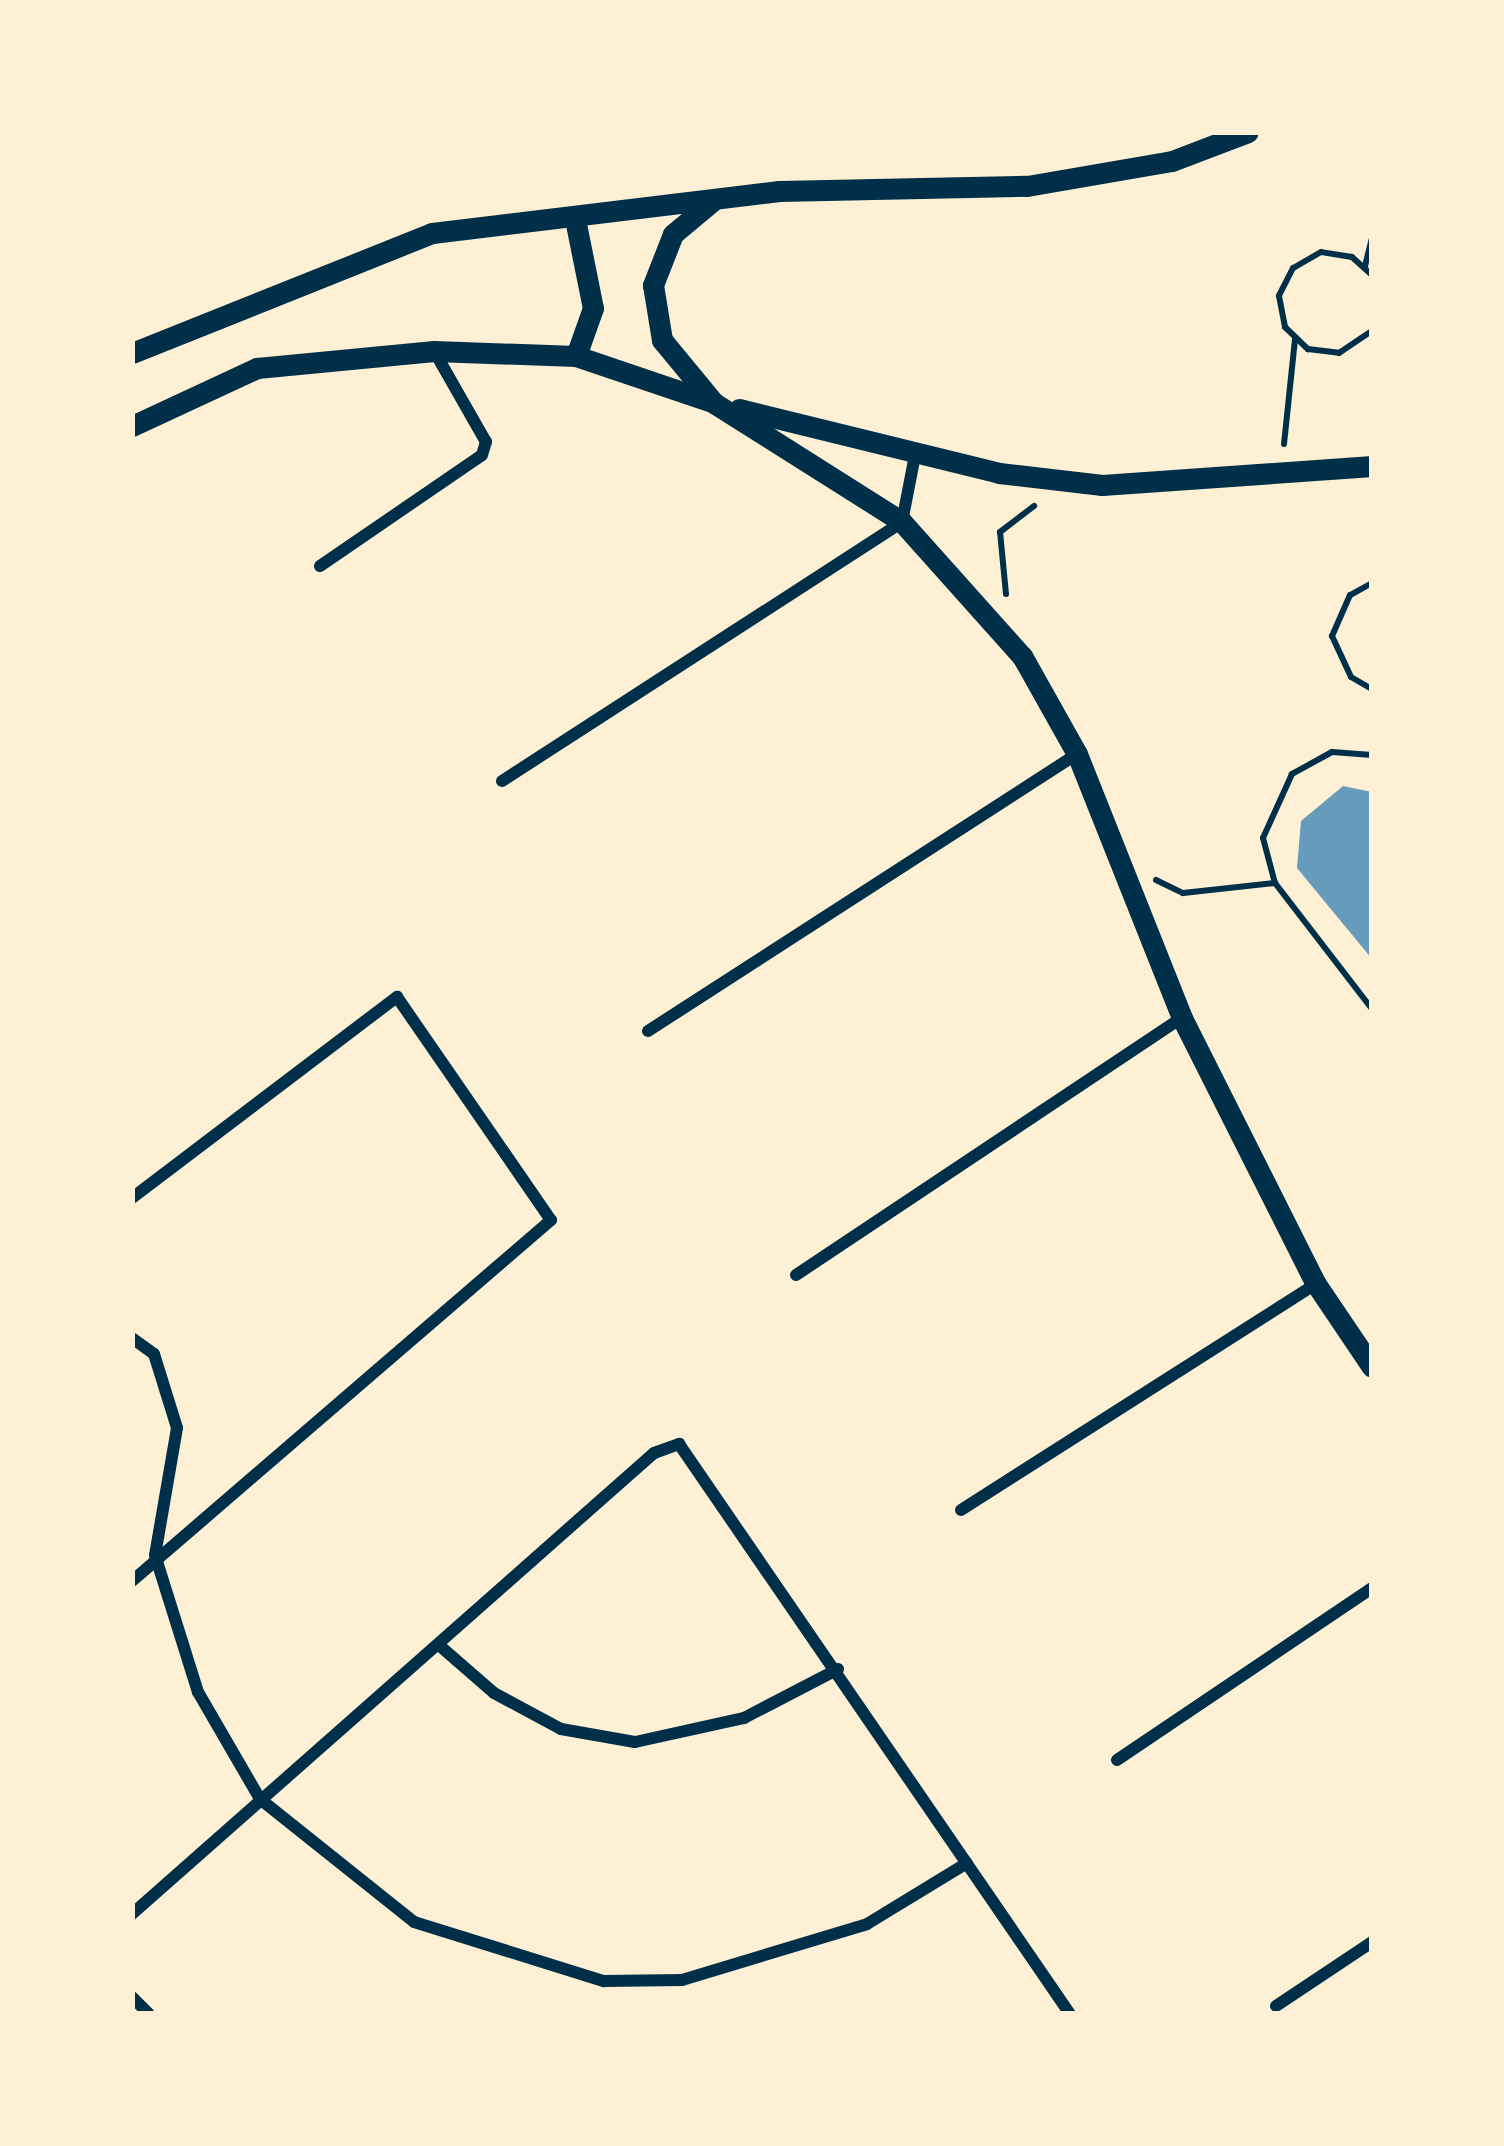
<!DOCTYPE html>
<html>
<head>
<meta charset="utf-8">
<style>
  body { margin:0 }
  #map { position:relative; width:1504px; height:2146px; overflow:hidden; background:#fdf0d5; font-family:"Open Sans",sans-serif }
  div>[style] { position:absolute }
  .water>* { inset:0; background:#669bbc }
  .path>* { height:6px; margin:-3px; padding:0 3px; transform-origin:3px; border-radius:3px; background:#003049 }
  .minor>* { height:12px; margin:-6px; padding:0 6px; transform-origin:6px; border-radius:6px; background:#003049 }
  .tertiary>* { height:21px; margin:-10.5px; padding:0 10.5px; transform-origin:10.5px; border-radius:10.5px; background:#003049 }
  span { translate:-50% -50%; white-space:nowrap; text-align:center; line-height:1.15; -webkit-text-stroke:9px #fdf0d5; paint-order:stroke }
  .frame { position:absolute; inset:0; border:135px solid #fdf0d5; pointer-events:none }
</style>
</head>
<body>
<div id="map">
  <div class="water">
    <i style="clip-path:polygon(1343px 786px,1372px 792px,1372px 959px,1297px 868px,1301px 821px)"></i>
  </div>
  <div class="path">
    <i style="left:1365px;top:266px;width:30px;rotate:-76deg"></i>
    <i style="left:1372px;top:275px;width:27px;rotate:-138deg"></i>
    <i style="left:1352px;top:257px;width:31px;rotate:-171deg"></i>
    <i style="left:1321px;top:252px;width:32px;rotate:150deg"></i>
    <i style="left:1293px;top:268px;width:31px;rotate:117deg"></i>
    <i style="left:1279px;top:296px;width:32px;rotate:79deg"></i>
    <i style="left:1285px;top:327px;width:32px;rotate:44deg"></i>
    <i style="left:1308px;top:349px;width:31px;rotate:7deg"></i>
    <i style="left:1339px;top:353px;width:40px;rotate:-34deg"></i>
    <i style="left:1284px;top:444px;width:105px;rotate:-84deg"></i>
    <i style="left:1372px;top:583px;width:25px;rotate:151deg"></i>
    <i style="left:1350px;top:595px;width:45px;rotate:113.7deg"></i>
    <i style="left:1332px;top:636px;width:45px;rotate:65.1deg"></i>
    <i style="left:1351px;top:677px;width:24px;rotate:30deg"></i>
    <i style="left:1006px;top:594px;width:62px;rotate:-95.5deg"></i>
    <i style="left:1000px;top:532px;width:43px;rotate:-37.4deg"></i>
    <i style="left:1372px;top:755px;width:40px;rotate:-175.7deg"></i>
    <i style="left:1332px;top:752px;width:46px;rotate:151.2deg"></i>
    <i style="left:1292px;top:774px;width:70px;rotate:114.4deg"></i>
    <i style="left:1263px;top:838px;width:47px;rotate:75.1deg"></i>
    <i style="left:1275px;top:883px;width:159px;rotate:52.4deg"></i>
    <i style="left:1156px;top:880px;width:30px;rotate:26deg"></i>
    <i style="left:1183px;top:893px;width:93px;rotate:-6.2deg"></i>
  </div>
  <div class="minor">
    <i style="left:320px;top:566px;width:196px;rotate:-34.4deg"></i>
    <i style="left:482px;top:455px;width:14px;rotate:-73deg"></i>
    <i style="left:486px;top:442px;width:105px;rotate:-119.7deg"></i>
    <i style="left:502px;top:781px;width:477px;rotate:-32.9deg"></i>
    <i style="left:902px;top:522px;width:68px;rotate:-79deg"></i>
    <i style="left:648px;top:1031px;width:511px;rotate:-32.85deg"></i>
    <i style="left:132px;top:1198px;width:333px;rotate:-37.2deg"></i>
    <i style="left:397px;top:997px;width:271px;rotate:55.4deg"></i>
    <i style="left:551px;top:1220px;width:553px;rotate:139.25deg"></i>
    <i style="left:796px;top:1275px;width:464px;rotate:-33.7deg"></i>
    <i style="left:132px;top:1338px;width:27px;rotate:36deg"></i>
    <i style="left:154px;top:1354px;width:77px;rotate:72.7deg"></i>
    <i style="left:177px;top:1428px;width:129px;rotate:99.8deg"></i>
    <i style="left:155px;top:1555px;width:144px;rotate:72.6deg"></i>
    <i style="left:198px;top:1692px;width:124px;rotate:59.9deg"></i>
    <i style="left:260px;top:1799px;width:197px;rotate:38.6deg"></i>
    <i style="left:414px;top:1922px;width:199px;rotate:17.3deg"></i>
    <i style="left:604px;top:1981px;width:78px;rotate:-0.7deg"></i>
    <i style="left:682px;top:1980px;width:193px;rotate:-16.8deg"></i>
    <i style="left:867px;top:1924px;width:117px;rotate:-31.4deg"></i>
    <i style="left:961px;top:1510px;width:421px;rotate:-32.5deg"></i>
    <i style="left:440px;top:1646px;width:72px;rotate:41deg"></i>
    <i style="left:494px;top:1693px;width:76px;rotate:28.2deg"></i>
    <i style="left:561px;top:1729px;width:75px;rotate:10deg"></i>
    <i style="left:635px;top:1742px;width:112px;rotate:-12.4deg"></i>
    <i style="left:744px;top:1718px;width:106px;rotate:-27.5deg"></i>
    <i style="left:1117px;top:1760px;width:308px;rotate:-34deg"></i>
    <i style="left:132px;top:1914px;width:696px;rotate:-41.45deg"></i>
    <i style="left:654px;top:1453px;width:27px;rotate:-20deg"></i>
    <i style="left:679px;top:1444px;width:691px;rotate:55.55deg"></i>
    <i style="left:132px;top:1997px;width:24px;rotate:45deg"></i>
    <i style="left:1276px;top:2006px;width:115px;rotate:-33.7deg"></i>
  </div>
  <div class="tertiary">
    <i style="left:715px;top:199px;width:55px;rotate:140.2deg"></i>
    <i style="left:673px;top:234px;width:55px;rotate:111.4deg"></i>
    <i style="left:653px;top:285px;width:56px;rotate:80.7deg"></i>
    <i style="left:662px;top:340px;width:82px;rotate:50.5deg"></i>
    <i style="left:714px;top:403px;width:222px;rotate:32.3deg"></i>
    <i style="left:902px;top:522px;width:180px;rotate:48.2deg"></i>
    <i style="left:1022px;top:656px;width:112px;rotate:60.7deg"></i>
    <i style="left:1077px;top:754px;width:284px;rotate:68.3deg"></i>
    <i style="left:1182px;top:1018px;width:298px;rotate:63.3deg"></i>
    <i style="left:1316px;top:1284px;width:100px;rotate:56deg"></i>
    <i style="left:575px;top:219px;width:91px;rotate:78.6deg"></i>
    <i style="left:593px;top:308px;width:51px;rotate:109.5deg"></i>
    <i style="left:132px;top:353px;width:323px;rotate:-21.8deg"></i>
    <i style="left:432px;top:233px;width:350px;rotate:-6.9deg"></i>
    <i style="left:779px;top:191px;width:248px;rotate:-1.2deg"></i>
    <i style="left:1027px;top:186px;width:147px;rotate:-9.8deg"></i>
    <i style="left:1172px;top:161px;width:81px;rotate:-20.9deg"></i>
    <i style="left:739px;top:409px;width:268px;rotate:13.8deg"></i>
    <i style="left:999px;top:473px;width:104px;rotate:6.6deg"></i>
    <i style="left:1102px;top:485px;width:271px;rotate:-4deg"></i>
    <i style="left:132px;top:426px;width:138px;rotate:-24.9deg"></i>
    <i style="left:257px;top:368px;width:178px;rotate:-5.5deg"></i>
    <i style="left:434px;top:351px;width:142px;rotate:2deg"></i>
    <i style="left:576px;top:356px;width:140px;rotate:18.7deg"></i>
  </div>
  <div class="frame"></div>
</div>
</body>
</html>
